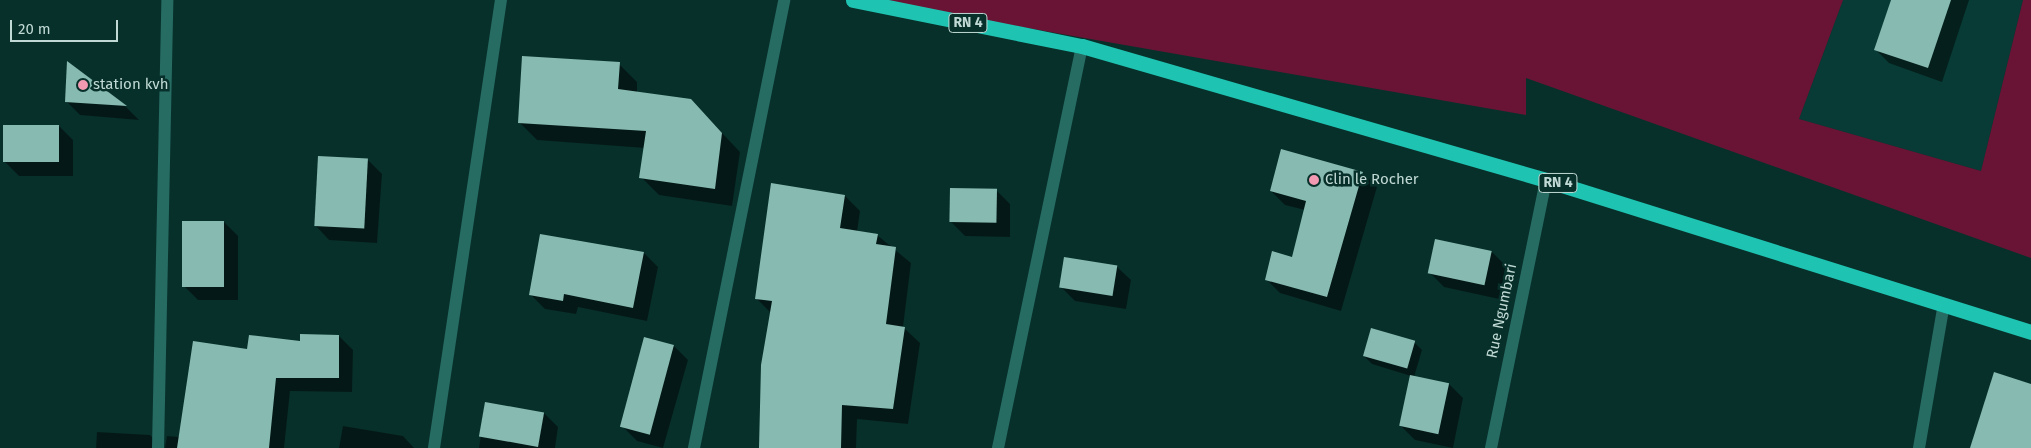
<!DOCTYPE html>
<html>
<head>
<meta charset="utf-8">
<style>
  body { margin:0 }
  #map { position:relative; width:2031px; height:448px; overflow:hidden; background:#08302b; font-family:"Fira Sans",sans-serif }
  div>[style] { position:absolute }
  .built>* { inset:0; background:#083b35 }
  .green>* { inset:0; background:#691435 }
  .shadow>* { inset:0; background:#0007 }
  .building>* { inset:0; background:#87bab1; transform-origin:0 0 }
  .lane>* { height:12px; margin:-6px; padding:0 6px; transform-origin:6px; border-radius:6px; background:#266c63 }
  .street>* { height:12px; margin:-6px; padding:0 6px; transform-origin:6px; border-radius:6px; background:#266c63 }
  .highway>* { height:15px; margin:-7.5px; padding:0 7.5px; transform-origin:7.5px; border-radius:7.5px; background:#1ec4b1 }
  .dots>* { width:14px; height:14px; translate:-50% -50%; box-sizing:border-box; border:2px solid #08302b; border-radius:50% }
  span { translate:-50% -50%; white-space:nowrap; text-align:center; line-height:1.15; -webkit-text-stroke:5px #08302b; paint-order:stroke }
  .shield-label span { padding:1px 4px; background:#08302b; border:1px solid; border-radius:4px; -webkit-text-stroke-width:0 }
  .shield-label { font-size:14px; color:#c0d9d4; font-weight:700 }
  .poi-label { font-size:15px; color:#c0d9d4 }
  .left { translate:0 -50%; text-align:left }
  .street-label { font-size:15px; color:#c0d9d4 }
  .scale { position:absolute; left:10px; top:20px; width:108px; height:22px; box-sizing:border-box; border:2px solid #c0d9d4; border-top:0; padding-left:6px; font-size:15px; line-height:18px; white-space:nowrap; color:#c0d9d4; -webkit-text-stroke:4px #08302b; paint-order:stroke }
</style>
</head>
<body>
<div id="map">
  <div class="built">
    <i style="clip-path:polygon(1843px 0,2023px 0,1981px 171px,1799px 119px)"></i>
  </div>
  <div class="green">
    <i style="clip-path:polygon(867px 0,1843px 0,1799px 119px,1981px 171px,2023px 0,2031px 0,2031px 258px,1526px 78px,1526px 115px)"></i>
  </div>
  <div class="shadow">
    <i style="clip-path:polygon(1892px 0,1969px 0,1942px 82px,1889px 63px,1875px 49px)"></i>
    <i style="clip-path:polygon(68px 64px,126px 107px,139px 120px,80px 115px,66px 101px)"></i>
    <i style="clip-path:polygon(619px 64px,637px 82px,637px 93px,691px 100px,740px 152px,732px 206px,659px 195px,641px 177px,645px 148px,537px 140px,519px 122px)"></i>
    <i style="clip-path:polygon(59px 126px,73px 140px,73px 176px,19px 176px,5px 162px)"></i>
    <i style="clip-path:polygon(1282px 151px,1363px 173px,1377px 187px,1341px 311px,1280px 293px,1266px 279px,1293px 259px,1305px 210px,1285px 205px,1271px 191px)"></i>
    <i style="clip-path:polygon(368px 160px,382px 174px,377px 243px,329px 240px,315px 225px)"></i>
    <i style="clip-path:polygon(996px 190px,1010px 204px,1010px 237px,965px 236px,951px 222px)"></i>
    <i style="clip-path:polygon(845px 196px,860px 211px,857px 232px,877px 235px,911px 263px,903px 327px,920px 343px,908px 424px,857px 419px,856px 448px,761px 448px,771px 313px,756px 298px)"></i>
    <i style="clip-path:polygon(224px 222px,238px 236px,238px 300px,198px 300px,184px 286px)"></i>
    <i style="clip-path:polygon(1492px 252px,1506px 266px,1499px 299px,1444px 287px,1430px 273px)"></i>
    <i style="clip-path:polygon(644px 253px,658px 267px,647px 321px,578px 307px,576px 314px,545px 309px,531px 295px)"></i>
    <i style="clip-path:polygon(1116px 266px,1131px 280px,1126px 309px,1075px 301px,1061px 287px)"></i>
    <i style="clip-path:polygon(339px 336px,353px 350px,352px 392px,290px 391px,284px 448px,165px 448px,167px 436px,180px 437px,249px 351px)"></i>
    <i style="clip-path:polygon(1414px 342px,1422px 350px,1414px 377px,1449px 384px,1463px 398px,1453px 448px,1415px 440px,1401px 426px,1411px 376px,1372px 364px,1364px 356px)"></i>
    <i style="clip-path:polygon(674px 346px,688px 360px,663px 448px,637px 441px,623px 427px)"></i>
    <i style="clip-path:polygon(486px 403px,544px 413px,558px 427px,555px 448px,479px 448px)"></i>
    <i style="clip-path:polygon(343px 426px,403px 436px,414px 448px,339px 448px)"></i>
    <i style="clip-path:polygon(97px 432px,150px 435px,163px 448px,96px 448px)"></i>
  </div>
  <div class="building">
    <i style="clip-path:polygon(1891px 0,1951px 0,1928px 68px,1874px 50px)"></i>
    <i style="clip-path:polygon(522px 56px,620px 62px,618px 89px,691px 99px,722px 133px,715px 189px,639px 178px,646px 131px,518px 123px)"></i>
    <i style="clip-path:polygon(67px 61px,127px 106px,65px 102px)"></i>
    <i style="left:3px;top:125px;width:56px;height:37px"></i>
    <i style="clip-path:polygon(1281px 149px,1363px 172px,1327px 297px,1265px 280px,1272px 251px,1292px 257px,1306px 201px,1270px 191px)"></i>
    <i style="left:318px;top:156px;width:50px;height:70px;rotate:3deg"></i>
    <i style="clip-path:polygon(771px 183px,845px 195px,840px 228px,878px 234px,876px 244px,896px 247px,886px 324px,905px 327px,893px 409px,842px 405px,841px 448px,759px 448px,761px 365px,772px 301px,755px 299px)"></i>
    <i style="left:950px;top:188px;width:47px;height:34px;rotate:1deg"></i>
    <i style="left:182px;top:221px;width:42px;height:66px"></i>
    <i style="clip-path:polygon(540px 234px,644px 252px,633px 308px,564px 294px,563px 301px,529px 295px)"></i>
    <i style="left:1435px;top:239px;width:58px;height:35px;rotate:12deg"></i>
    <i style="left:1064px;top:257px;width:54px;height:31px;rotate:9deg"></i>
    <i style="left:1371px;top:328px;width:46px;height:29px;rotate:16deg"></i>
    <i style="clip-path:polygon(300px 334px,339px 335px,339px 378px,276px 378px,269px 448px,177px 448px,193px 341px,247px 349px,249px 335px,300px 341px)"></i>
    <i style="left:644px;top:337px;width:31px;height:93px;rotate:15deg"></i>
    <i style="clip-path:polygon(1994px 372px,2031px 384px,2031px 448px,1970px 448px)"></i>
    <i style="left:1410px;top:375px;width:40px;height:52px;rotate:12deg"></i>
    <i style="left:485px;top:402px;width:60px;height:35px;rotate:10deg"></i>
  </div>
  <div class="lane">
    <i style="left:1919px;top:448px;width:146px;rotate:-80.2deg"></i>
  </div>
  <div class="street">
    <i style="left:158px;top:448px;width:448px;rotate:-88.8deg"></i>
    <i style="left:434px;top:448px;width:453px;rotate:-81.5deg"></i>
    <i style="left:694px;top:448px;width:457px;rotate:-78.6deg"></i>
    <i style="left:998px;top:448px;width:411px;rotate:-78.2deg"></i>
    <i style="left:1491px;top:448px;width:274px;rotate:-78.4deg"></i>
  </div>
  <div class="highway">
    <i style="left:853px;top:0;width:234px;rotate:11.4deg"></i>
    <i style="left:1082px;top:46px;width:483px;rotate:16.1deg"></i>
    <i style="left:1546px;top:180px;width:508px;rotate:17.4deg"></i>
  </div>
  <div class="dots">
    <i style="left:83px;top:85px;background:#f19ab1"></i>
    <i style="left:1314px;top:180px;background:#f19ab1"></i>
  </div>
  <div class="shield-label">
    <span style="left:968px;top:23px">RN 4</span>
    <span style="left:1558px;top:183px">RN 4</span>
  </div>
  <div class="poi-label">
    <span class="left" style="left:93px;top:85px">station kvh</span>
    <span class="left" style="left:1325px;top:180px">Clin le Rocher</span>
  </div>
  <div class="street-label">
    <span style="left:1502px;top:311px;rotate:-78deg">Rue Ngumbari</span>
  </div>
  <div class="scale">20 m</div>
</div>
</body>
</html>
